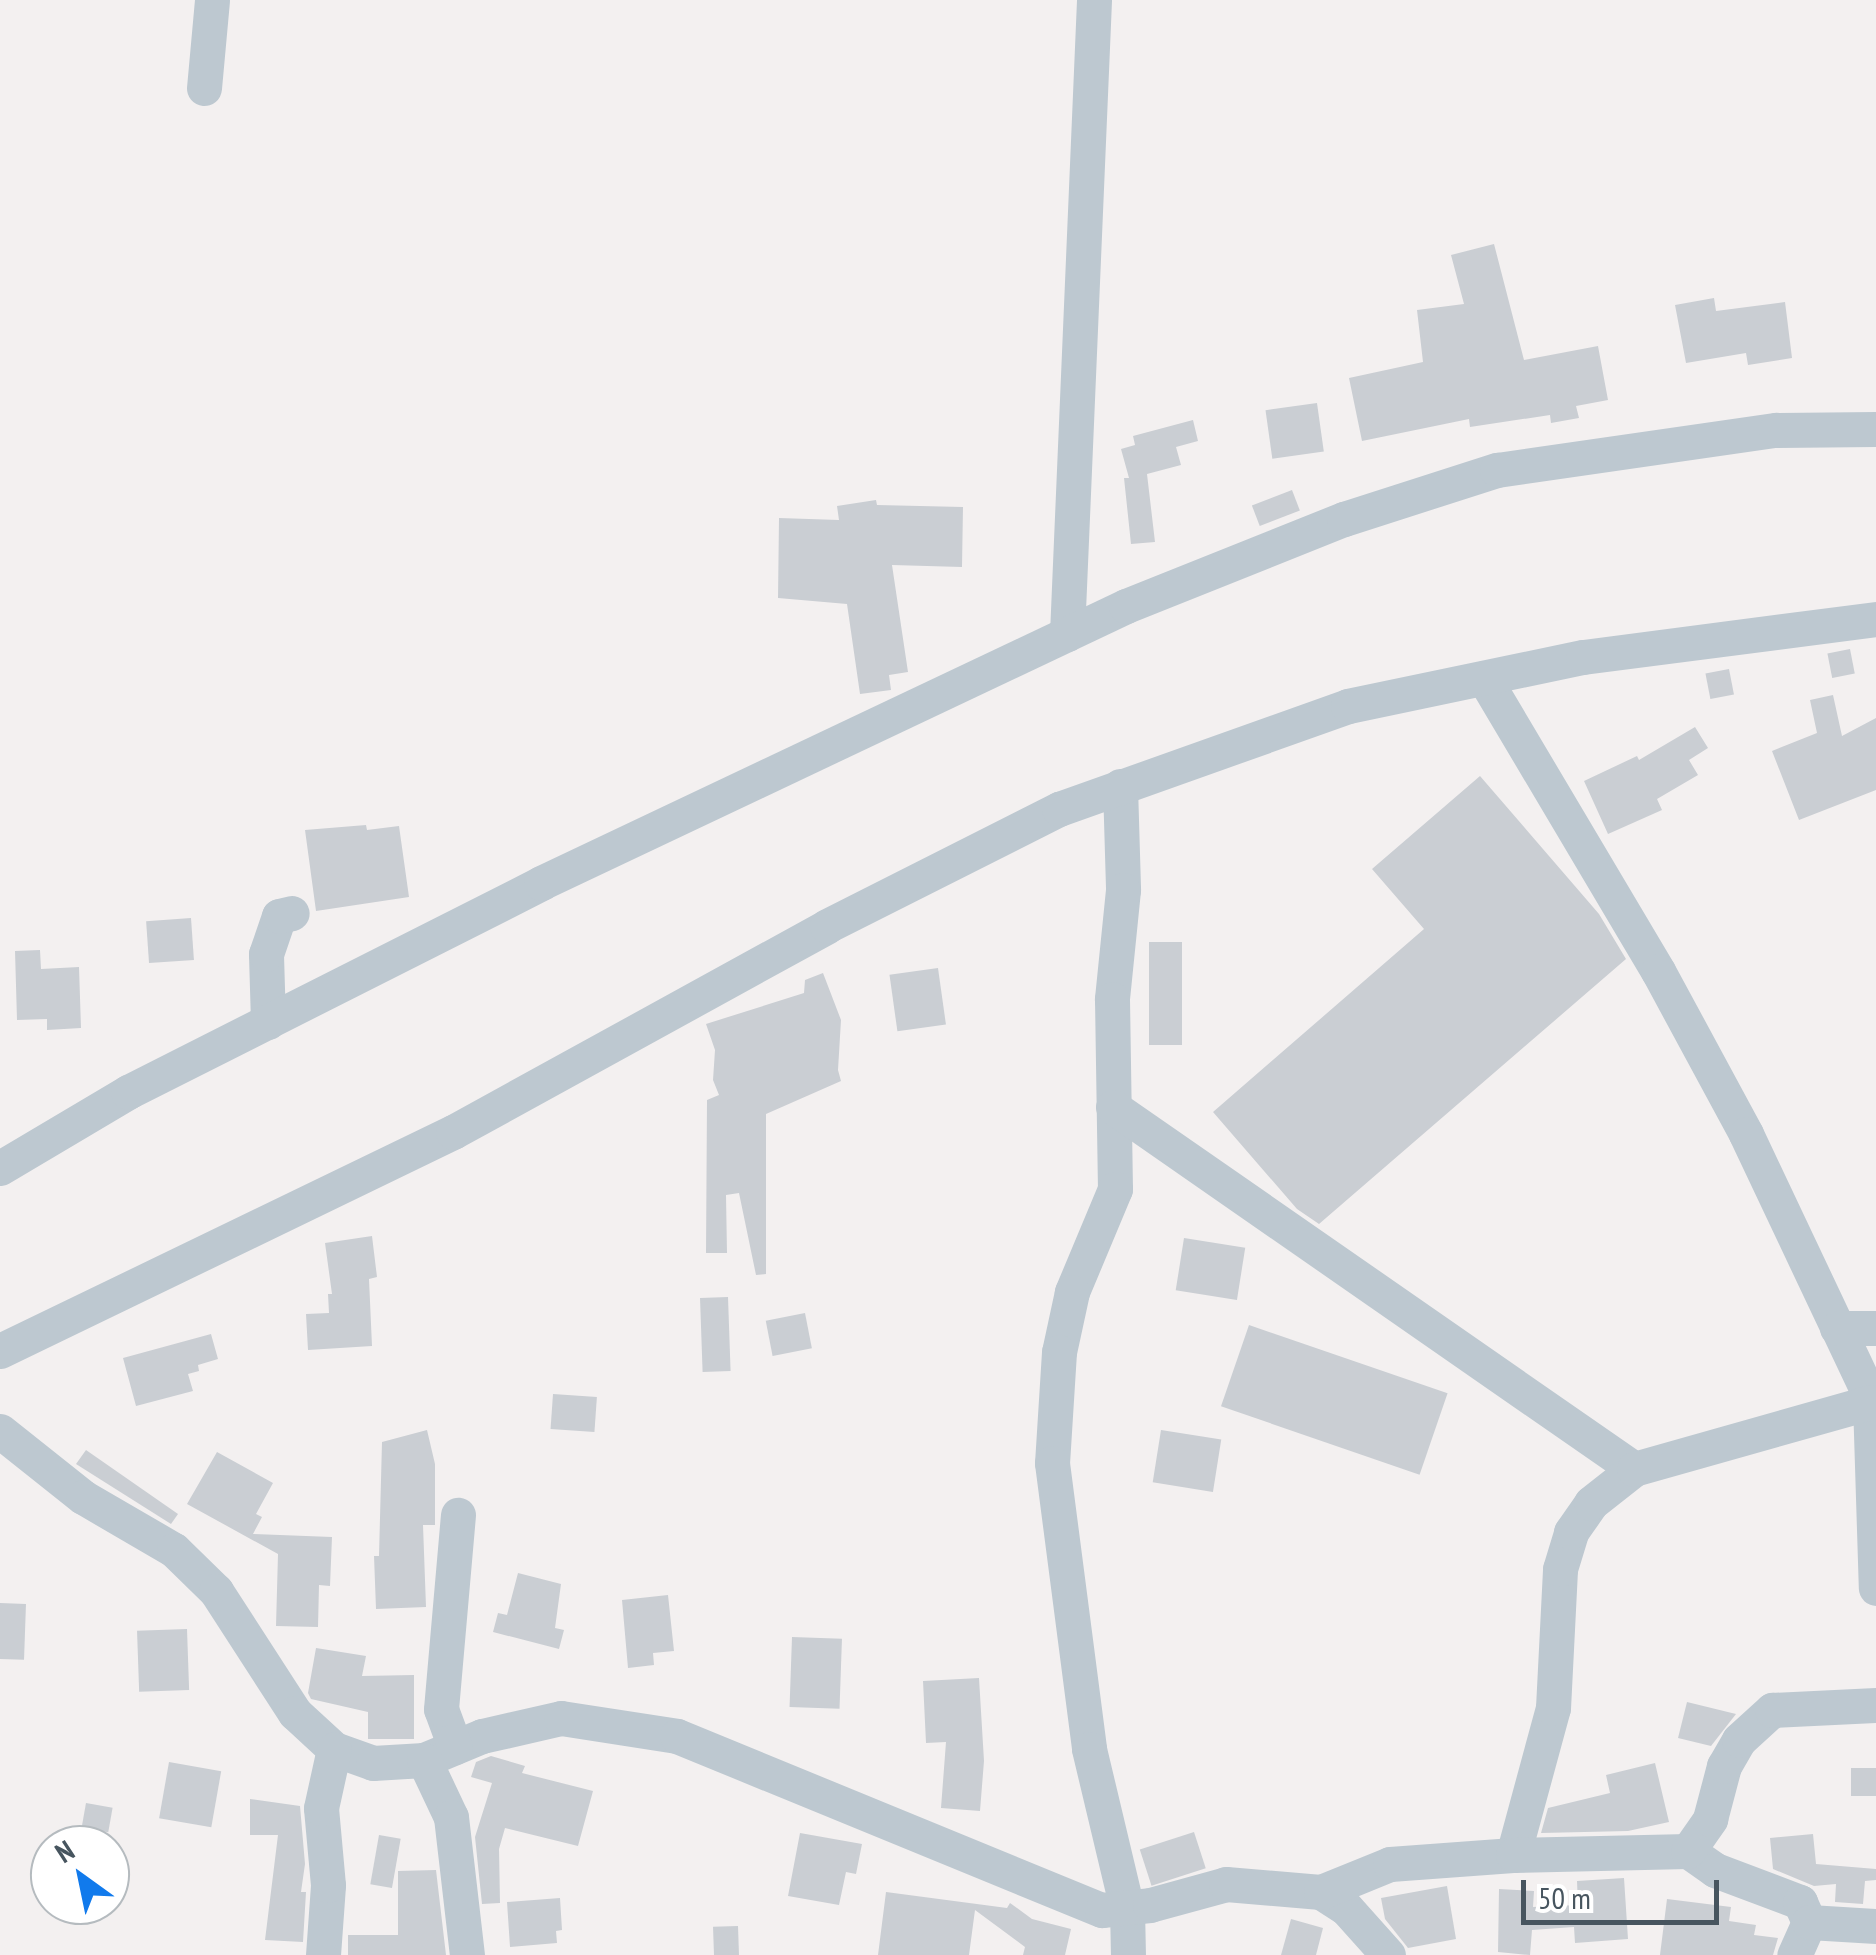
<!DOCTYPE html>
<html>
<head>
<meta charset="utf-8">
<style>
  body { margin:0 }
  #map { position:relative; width:1876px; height:1955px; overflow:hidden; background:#f3f0f0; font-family:"PT Sans Narrow",sans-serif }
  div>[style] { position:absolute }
  .building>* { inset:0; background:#caced3; transform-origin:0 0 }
  .minor>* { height:35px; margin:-17.5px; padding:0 17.5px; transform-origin:17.5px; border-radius:17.5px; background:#bdc8d0 }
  span { translate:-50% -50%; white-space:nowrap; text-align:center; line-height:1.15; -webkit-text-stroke:10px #fff; paint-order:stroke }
  .north { position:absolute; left:30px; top:1825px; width:100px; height:100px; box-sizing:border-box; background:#fff; border:2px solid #b5bbbf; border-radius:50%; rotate:327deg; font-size:28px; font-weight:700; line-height:40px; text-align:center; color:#47555f }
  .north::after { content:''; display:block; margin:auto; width:35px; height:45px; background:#117aec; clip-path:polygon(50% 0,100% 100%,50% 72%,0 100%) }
  .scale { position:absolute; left:1521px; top:1880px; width:198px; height:45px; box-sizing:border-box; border:5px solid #47555f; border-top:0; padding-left:12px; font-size:30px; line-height:35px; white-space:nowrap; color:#47555f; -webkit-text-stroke:8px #fff; paint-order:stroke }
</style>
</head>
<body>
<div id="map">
  <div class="building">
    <i style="clip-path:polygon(1494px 244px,1524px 360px,1598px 346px,1608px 400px,1576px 406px,1579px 418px,1551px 423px,1550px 415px,1470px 427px,1469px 419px,1362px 441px,1349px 378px,1423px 362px,1417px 310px,1464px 304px,1451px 255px)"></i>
    <i style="clip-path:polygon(1714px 298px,1716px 311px,1785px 302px,1792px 358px,1748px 365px,1746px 353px,1686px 363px,1675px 305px)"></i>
    <i style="left:1317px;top:403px;width:49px;height:52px;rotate:82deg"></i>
    <i style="clip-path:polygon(1193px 420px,1198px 441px,1176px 447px,1181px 465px,1147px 474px,1155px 542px,1131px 544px,1124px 478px,1129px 478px,1121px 449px,1135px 445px,1133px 436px)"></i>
    <i style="left:1292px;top:490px;width:22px;height:43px;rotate:69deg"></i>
    <i style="clip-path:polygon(876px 500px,877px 505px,963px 507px,962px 567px,892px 565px,908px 672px,889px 675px,891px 690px,860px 694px,847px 604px,778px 598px,779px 518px,839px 520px,837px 506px)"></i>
    <i style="left:1850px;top:649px;width:25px;height:23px;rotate:79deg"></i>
    <i style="left:1729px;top:669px;width:26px;height:24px;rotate:79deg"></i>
    <i style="clip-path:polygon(1833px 695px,1842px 736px,1876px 718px,1876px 790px,1799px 820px,1772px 751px,1817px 733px,1810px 700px)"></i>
    <i style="clip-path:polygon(1695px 727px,1708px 748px,1689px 760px,1698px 775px,1657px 799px,1662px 810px,1608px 834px,1584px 781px,1637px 756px,1639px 760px)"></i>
    <i style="clip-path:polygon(1480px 776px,1599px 914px,1626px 959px,1319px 1224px,1297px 1209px,1213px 1112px,1424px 929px,1372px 869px)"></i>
    <i style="clip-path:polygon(366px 825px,367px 830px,399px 826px,409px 897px,316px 911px,305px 830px)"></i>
    <i style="left:191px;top:918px;width:42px;height:45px;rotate:86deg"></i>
    <i style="left:1149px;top:942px;width:33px;height:103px"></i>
    <i style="clip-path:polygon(40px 950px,41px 969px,79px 967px,81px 1028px,47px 1030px,47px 1019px,17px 1020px,15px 951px)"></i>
    <i style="left:938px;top:968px;width:57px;height:49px;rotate:82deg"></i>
    <i style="clip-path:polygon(823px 973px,841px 1020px,838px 1070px,841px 1081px,766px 1114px,766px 1274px,756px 1275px,739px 1193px,726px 1195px,727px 1253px,706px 1253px,707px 1100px,719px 1095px,713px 1080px,715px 1050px,706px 1024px,804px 993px,805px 980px)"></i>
    <i style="clip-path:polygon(372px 1236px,377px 1277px,369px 1279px,372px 1346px,308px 1350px,306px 1314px,329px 1313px,328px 1294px,332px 1294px,325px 1243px)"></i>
    <i style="left:1184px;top:1238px;width:62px;height:53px;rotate:9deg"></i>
    <i style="left:728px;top:1297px;width:74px;height:28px;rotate:88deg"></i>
    <i style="left:805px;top:1313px;width:36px;height:40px;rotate:79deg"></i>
    <i style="left:1249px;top:1325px;width:210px;height:86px;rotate:19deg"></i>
    <i style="clip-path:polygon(211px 1334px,218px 1359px,198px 1365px,199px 1371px,188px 1374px,193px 1391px,136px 1406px,123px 1358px)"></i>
    <i style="left:553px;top:1394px;width:44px;height:35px;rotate:4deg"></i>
    <i style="clip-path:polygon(427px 1430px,435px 1464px,435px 1525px,423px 1525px,426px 1607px,376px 1609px,374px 1556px,379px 1556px,382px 1442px)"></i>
    <i style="left:1161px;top:1430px;width:61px;height:53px;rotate:9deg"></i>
    <i style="clip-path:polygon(86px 1450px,178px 1514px,171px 1524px,76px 1464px)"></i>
    <i style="clip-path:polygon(217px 1452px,273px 1483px,256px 1514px,262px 1517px,253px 1534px,332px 1537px,330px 1586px,319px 1585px,318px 1627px,276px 1626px,278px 1554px,187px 1504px)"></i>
    <i style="clip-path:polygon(518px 1573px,561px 1584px,555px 1628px,564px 1630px,559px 1649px,493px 1632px,498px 1613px,507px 1615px)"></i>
    <i style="clip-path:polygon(668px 1595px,674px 1651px,653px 1653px,654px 1665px,628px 1668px,622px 1600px)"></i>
    <i style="left:0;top:1603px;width:26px;height:56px;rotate:2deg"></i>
    <i style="left:187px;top:1629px;width:61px;height:50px;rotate:88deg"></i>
    <i style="left:792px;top:1637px;width:50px;height:70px;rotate:2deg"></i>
    <i style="clip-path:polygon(316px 1648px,366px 1656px,362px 1676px,414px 1675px,414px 1739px,368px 1739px,368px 1712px,311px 1699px,308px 1693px)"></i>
    <i style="clip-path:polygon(979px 1678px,984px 1761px,980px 1811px,941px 1808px,946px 1742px,926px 1743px,923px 1681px)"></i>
    <i style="clip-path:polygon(1687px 1702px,1736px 1714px,1711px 1746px,1678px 1738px)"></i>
    <i style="clip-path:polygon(491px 1756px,525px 1766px,522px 1773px,593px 1791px,578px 1846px,505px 1828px,499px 1849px,500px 1903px,482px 1904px,475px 1837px,492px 1783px,471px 1777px,476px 1762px)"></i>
    <i style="left:169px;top:1762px;width:53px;height:57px;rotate:10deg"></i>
    <i style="clip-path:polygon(1655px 1763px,1669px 1822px,1628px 1831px,1541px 1833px,1548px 1808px,1610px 1793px,1606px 1775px)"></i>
    <i style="left:1876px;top:1768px;width:28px;height:25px;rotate:90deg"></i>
    <i style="clip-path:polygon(250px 1799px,300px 1806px,305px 1864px,301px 1892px,306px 1892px,303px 1942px,265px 1940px,278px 1835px,250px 1835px)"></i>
    <i style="left:86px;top:1803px;width:27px;height:25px;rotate:10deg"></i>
    <i style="left:1194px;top:1832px;width:38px;height:57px;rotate:72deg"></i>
    <i style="clip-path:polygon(800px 1833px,862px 1844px,856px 1874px,846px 1872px,839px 1905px,788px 1896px)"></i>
    <i style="clip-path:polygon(1813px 1834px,1816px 1864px,1876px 1869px,1876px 1880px,1865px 1881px,1863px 1904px,1835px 1902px,1836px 1884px,1814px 1886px,1773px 1869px,1770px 1838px)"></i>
    <i style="left:379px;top:1835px;width:22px;height:50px;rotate:10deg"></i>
    <i style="clip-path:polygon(436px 1870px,446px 1955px,348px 1955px,348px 1935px,398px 1935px,398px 1871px)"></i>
    <i style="clip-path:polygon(1624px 1878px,1628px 1939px,1575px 1943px,1574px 1927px,1532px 1930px,1530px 1955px,1498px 1952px,1499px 1889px,1534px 1891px,1533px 1907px,1578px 1905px,1577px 1881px)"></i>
    <i style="clip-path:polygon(1447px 1886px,1456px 1939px,1408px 1948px,1385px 1919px,1381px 1898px)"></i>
    <i style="clip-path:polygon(886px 1892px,1007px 1908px,1010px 1903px,1032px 1919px,1071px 1929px,1065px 1955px,1023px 1955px,1025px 1947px,975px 1910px,969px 1955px,878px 1955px)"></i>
    <i style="clip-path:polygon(560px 1898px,562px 1930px,556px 1931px,557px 1943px,510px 1947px,507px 1902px)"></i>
    <i style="clip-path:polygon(1667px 1899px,1731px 1907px,1729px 1921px,1756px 1925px,1754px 1935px,1778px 1938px,1773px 1955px,1660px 1955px)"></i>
    <i style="clip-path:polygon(1291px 1919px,1323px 1928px,1316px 1955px,1281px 1955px)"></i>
    <i style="left:738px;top:1926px;width:29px;height:25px;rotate:88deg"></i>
  </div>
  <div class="minor">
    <i style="left:204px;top:88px;width:88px;rotate:-84.8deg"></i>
    <i style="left:1067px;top:634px;width:635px;rotate:-87.56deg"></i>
    <i style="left:1484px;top:678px;width:341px;rotate:59.3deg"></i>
    <i style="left:1658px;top:971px;width:185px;rotate:61.6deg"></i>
    <i style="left:1746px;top:1134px;width:304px;rotate:64.7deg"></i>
    <i style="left:1120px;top:786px;width:104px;rotate:88.3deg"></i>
    <i style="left:1123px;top:890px;width:110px;rotate:95.8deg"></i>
    <i style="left:1112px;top:999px;width:190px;rotate:89.1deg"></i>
    <i style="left:1115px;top:1189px;width:112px;rotate:112.7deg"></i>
    <i style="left:1072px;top:1292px;width:61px;rotate:102.2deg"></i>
    <i style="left:1059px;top:1352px;width:111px;rotate:93.6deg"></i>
    <i style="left:1052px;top:1463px;width:288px;rotate:82.6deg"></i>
    <i style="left:1089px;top:1749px;width:163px;rotate:76.6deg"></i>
    <i style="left:1127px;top:1908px;width:47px;rotate:88.8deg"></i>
    <i style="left:268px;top:1022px;width:68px;rotate:-91.7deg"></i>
    <i style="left:266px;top:954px;width:40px;rotate:-71.1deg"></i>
    <i style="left:279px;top:916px;width:13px;rotate:-13deg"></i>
    <i style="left:1113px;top:1107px;width:634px;rotate:34.79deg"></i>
    <i style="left:0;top:1168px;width:149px;rotate:-30.7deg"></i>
    <i style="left:128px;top:1092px;width:463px;rotate:-26.8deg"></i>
    <i style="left:541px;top:883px;width:647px;rotate:-25.34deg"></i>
    <i style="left:1126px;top:606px;width:235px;rotate:-21.8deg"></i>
    <i style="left:1344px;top:519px;width:161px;rotate:-17.8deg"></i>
    <i style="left:1497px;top:470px;width:282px;rotate:-8.2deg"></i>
    <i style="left:1776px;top:430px;width:100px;rotate:-0.6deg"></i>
    <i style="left:1837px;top:1328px;width:39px"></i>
    <i style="left:0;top:1351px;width:503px;rotate:-25.8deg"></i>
    <i style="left:453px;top:1132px;width:427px;rotate:-28.8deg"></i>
    <i style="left:827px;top:926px;width:260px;rotate:-26.8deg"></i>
    <i style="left:1059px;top:809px;width:307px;rotate:-19.6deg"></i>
    <i style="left:1348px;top:706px;width:240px;rotate:-11.8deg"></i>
    <i style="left:1583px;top:657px;width:295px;rotate:-7.4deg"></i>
    <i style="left:1870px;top:1402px;width:186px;rotate:88.2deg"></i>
    <i style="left:0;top:1431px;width:106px;rotate:38.5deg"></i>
    <i style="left:83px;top:1497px;width:105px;rotate:30.2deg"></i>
    <i style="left:174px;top:1550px;width:59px;rotate:44.3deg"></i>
    <i style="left:216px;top:1591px;width:145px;rotate:57.1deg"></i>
    <i style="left:295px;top:1713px;width:53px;rotate:42.7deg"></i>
    <i style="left:334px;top:1749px;width:41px;rotate:19.7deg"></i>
    <i style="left:373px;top:1763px;width:51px;rotate:-3.4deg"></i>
    <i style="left:424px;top:1760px;width:63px;rotate:-22.5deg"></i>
    <i style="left:482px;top:1736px;width:81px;rotate:-12.8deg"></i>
    <i style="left:561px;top:1718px;width:117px;rotate:8.8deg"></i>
    <i style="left:677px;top:1736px;width:459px;rotate:22.3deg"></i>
    <i style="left:1102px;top:1910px;width:48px;rotate:-5.9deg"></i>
    <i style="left:1150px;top:1905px;width:79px;rotate:-15.4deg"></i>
    <i style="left:1226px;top:1884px;width:95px;rotate:4.8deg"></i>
    <i style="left:1321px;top:1892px;width:30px;rotate:33deg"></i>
    <i style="left:1346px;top:1908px;width:63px;rotate:48.2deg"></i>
    <i style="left:455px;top:1747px;width:40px;rotate:-110.2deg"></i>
    <i style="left:441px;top:1709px;width:195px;rotate:-85deg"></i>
    <i style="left:424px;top:1760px;width:63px;rotate:64.7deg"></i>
    <i style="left:451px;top:1817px;width:139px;rotate:83.4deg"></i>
    <i style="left:1688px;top:1851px;width:33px;rotate:35deg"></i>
    <i style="left:1715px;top:1870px;width:91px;rotate:20.6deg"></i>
    <i style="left:1800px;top:1902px;width:22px;rotate:66deg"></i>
    <i style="left:1809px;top:1922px;width:36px;rotate:114deg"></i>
    <i style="left:1513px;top:1855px;width:152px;rotate:-74.8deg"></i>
    <i style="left:1553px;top:1708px;width:139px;rotate:-87.1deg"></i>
    <i style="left:1560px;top:1569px;width:39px;rotate:-73deg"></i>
    <i style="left:1571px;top:1532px;width:35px;rotate:-55deg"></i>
    <i style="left:1591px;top:1503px;width:55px;rotate:-38.3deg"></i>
    <i style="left:1634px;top:1469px;width:245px;rotate:-15.8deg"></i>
    <i style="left:1321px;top:1892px;width:74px;rotate:-22.1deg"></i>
    <i style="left:1390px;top:1864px;width:123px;rotate:-4.2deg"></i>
    <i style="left:1513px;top:1855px;width:175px;rotate:-1.3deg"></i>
    <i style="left:1688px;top:1851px;width:39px;rotate:-55deg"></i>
    <i style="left:1710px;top:1819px;width:55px;rotate:-75.2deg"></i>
    <i style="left:1724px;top:1766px;width:30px;rotate:-60deg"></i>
    <i style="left:1739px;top:1740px;width:45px;rotate:-42.3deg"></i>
    <i style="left:1772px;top:1710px;width:104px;rotate:-2.8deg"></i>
    <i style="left:1809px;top:1922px;width:67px;rotate:3.4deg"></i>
    <i style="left:323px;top:1955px;width:70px;rotate:-85.9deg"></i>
    <i style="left:328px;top:1885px;width:77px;rotate:-95.2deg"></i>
    <i style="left:321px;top:1808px;width:60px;rotate:-77.6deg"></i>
  </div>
  <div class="north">N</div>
  <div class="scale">50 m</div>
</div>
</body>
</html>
